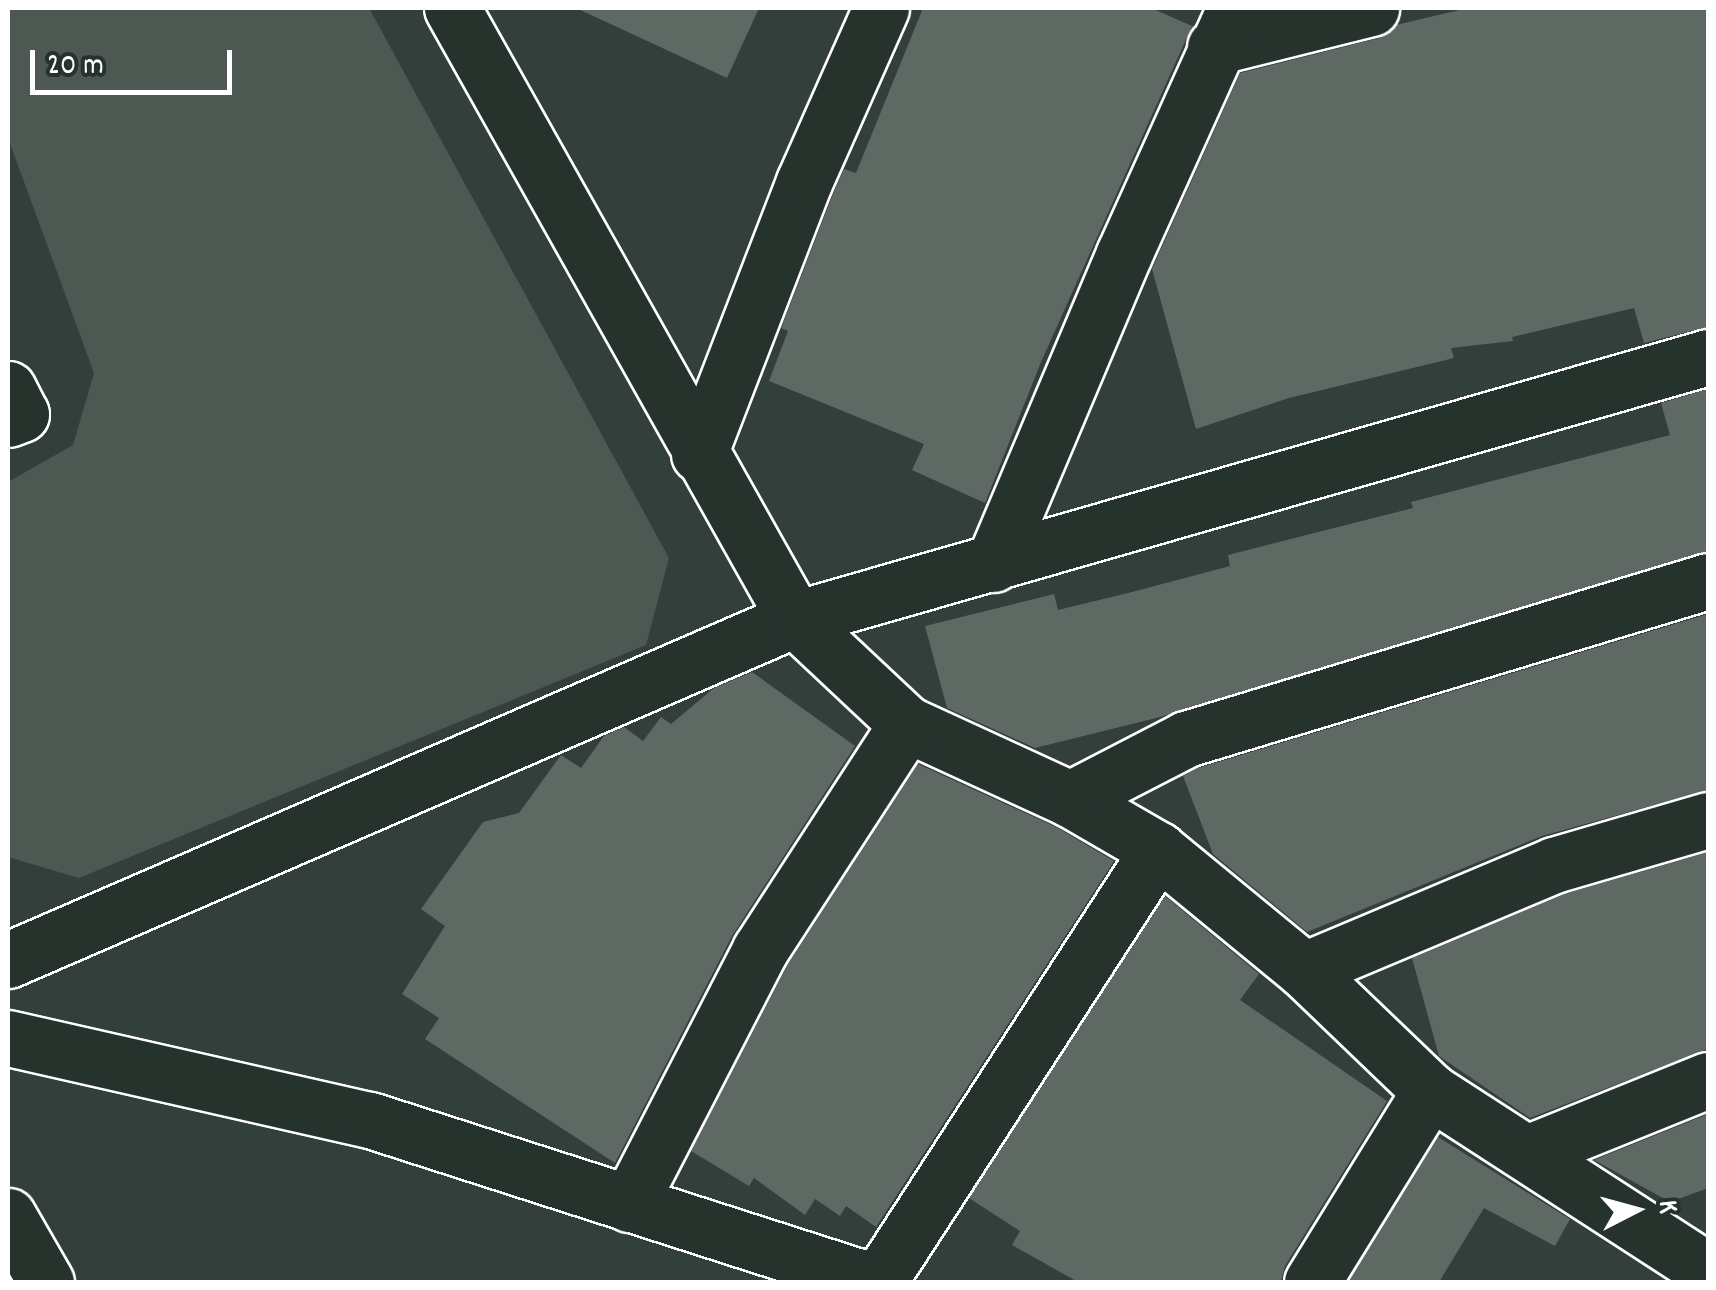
<!DOCTYPE html>
<html>
<head>
<meta charset="utf-8">
<style>
  body { margin:0 }
  #map { position:relative; width:1716px; height:1290px; overflow:hidden; background:#333f3a; font-family:Dekko,sans-serif }
  div>[style] { position:absolute }
  .green>* { inset:0; background:#4d5853 }
  .building>* { inset:0; background:#5f6964 }
  .roads { filter:drop-shadow(2px 0 #fff) drop-shadow(-2px 0 #fff) drop-shadow(0 2px #fff) drop-shadow(0 -2px #fff) }
  .minor>* { height:55px; margin:-27.5px; padding:0 27.5px; transform-origin:27.5px; border-radius:27.5px; background:#26332d }
  span { translate:-50% -50%; white-space:nowrap; text-align:center; line-height:1.15; -webkit-text-stroke:8px #26332d; paint-order:stroke }
  .frame { position:absolute; inset:0; border:10px solid #fff; pointer-events:none }
  .north { position:absolute; left:1586px; top:1160px; width:100px; height:100px; -webkit-text-stroke:8px #26332d; paint-order:stroke; rotate:84deg; font-size:28px; font-weight:700; line-height:40px; text-align:center; color:#fff }
  .north::after { content:''; display:block; margin:auto; width:35px; height:45px; background:#fff; clip-path:polygon(50% 0,100% 100%,50% 72%,0 100%) }
  .scale { position:absolute; left:30px; top:50px; width:202px; height:45px; box-sizing:border-box; border:5px solid #fff; border-top:0; padding-left:12px; font-size:30px; line-height:35px; white-space:nowrap; color:#fff; -webkit-text-stroke:8px #26332d; paint-order:stroke }
</style>
</head>
<body>
<div id="map">
  <div class="green">
    <i style="clip-path:polygon(8px 8px,369px 8px,669px 558px,646px 645px,79px 878px,8px 857px,8px 482px,73px 445px,94px 373px,8px 138px)"></i>
  </div>
  <div class="building">
    <i style="clip-path:polygon(576px 8px,759px 8px,727px 78px)"></i>
    <i style="clip-path:polygon(923px 8px,1151px 8px,1192px 26px,1041px 362px,985px 503px,912px 470px,924px 444px,769px 381px,788px 331px,781px 328px,833px 194px,844px 169px,856px 173px)"></i>
    <i style="clip-path:polygon(1468px 8px,1708px 8px,1708px 327px,1644px 343px,1634px 308px,1512px 337px,1513px 341px,1451px 348px,1454px 358px,1289px 398px,1196px 429px,1152px 269px,1240px 73px,1379px 38px,1396px 25px)"></i>
    <i style="clip-path:polygon(1708px 389px,1708px 551px,1160px 717px,1035px 748px,947px 708px,925px 626px,1054px 594px,1058px 610px,1132px 592px,1230px 566px,1228px 555px,1413px 508px,1411px 502px,1670px 435px,1661px 403px)"></i>
    <i style="clip-path:polygon(1708px 614px,1708px 790px,1542px 836px,1307px 932px,1213px 854px,1183px 776px,1198px 768px)"></i>
    <i style="clip-path:polygon(752px 672px,855px 746px,732px 936px,615px 1163px,425px 1039px,439px 1018px,402px 994px,445px 926px,421px 909px,483px 822px,519px 813px,561px 755px,581px 768px,604px 736px,624px 727px,643px 741px,661px 717px,671px 724px,714px 688px)"></i>
    <i style="clip-path:polygon(918px 764px,1056px 827px,1114px 861px,876px 1227px,846px 1206px,840px 1216px,815px 1199px,805px 1215px,754px 1178px,749px 1186px,691px 1151px,787px 966px)"></i>
    <i style="clip-path:polygon(1708px 852px,1708px 1049px,1530px 1118px,1439px 1056px,1412px 958px,1564px 894px)"></i>
    <i style="clip-path:polygon(1165px 896px,1259px 974px,1240px 1000px,1387px 1101px,1285px 1266px,1281px 1282px,1078px 1282px,1012px 1245px,1020px 1231px,969px 1198px)"></i>
    <i style="clip-path:polygon(1708px 1114px,1708px 1188px,1670px 1202px,1594px 1160px)"></i>
    <i style="clip-path:polygon(1438px 1137px,1570px 1219px,1555px 1246px,1484px 1208px,1439px 1282px,1348px 1282px)"></i>
  </div>
  <div class="roads">
    <div class="minor">
      <i style="left:452px;top:8px;width:701px;rotate:60.69deg"></i>
      <i style="left:795px;top:619px;width:154px;rotate:43.2deg"></i>
      <i style="left:907px;top:724px;width:179px;rotate:24.7deg"></i>
      <i style="left:1070px;top:799px;width:102px;rotate:30.1deg"></i>
      <i style="left:1158px;top:850px;width:189px;rotate:39.4deg"></i>
      <i style="left:1304px;top:970px;width:175px;rotate:43.8deg"></i>
      <i style="left:1430px;top:1091px;width:331px;rotate:32.9deg"></i>
      <i style="left:1215px;top:47px;width:161px;rotate:-14deg"></i>
      <i style="left:8px;top:389px;width:28px;rotate:63deg"></i>
      <i style="left:21px;top:414px;width:14px;rotate:159deg"></i>
      <i style="left:699px;top:454px;width:292px;rotate:-68.9deg"></i>
      <i style="left:804px;top:182px;width:190px;rotate:-66.1deg"></i>
      <i style="left:993px;top:564px;width:337px;rotate:-67.1deg"></i>
      <i style="left:1124px;top:254px;width:270px;rotate:-65.7deg"></i>
      <i style="left:1070px;top:799px;width:131px;rotate:-27.3deg"></i>
      <i style="left:1186px;top:739px;width:545px;rotate:-16.84deg"></i>
      <i style="left:8px;top:960px;width:858px;rotate:-23.43deg"></i>
      <i style="left:795px;top:619px;width:950px;rotate:-16.01deg"></i>
      <i style="left:1304px;top:970px;width:271px;rotate:-22.8deg"></i>
      <i style="left:1554px;top:865px;width:160px;rotate:-16.3deg"></i>
      <i style="left:8px;top:1038px;width:371px;rotate:12.8deg"></i>
      <i style="left:370px;top:1120px;width:530px;rotate:17.79deg"></i>
      <i style="left:1527px;top:1153px;width:195px;rotate:-22deg"></i>
      <i style="left:629px;top:1204px;width:286px;rotate:-62.7deg"></i>
      <i style="left:760px;top:950px;width:270px;rotate:-57deg"></i>
      <i style="left:8px;top:1216px;width:76px;rotate:60.1deg"></i>
      <i style="left:878px;top:1282px;width:515px;rotate:-57.05deg"></i>
      <i style="left:1312px;top:1282px;width:225px;rotate:-58.3deg"></i>
    </div>
  </div>
  <div class="frame"></div>
  <div class="north">K</div>
  <div class="scale">20 m</div>
</div>
</body>
</html>
